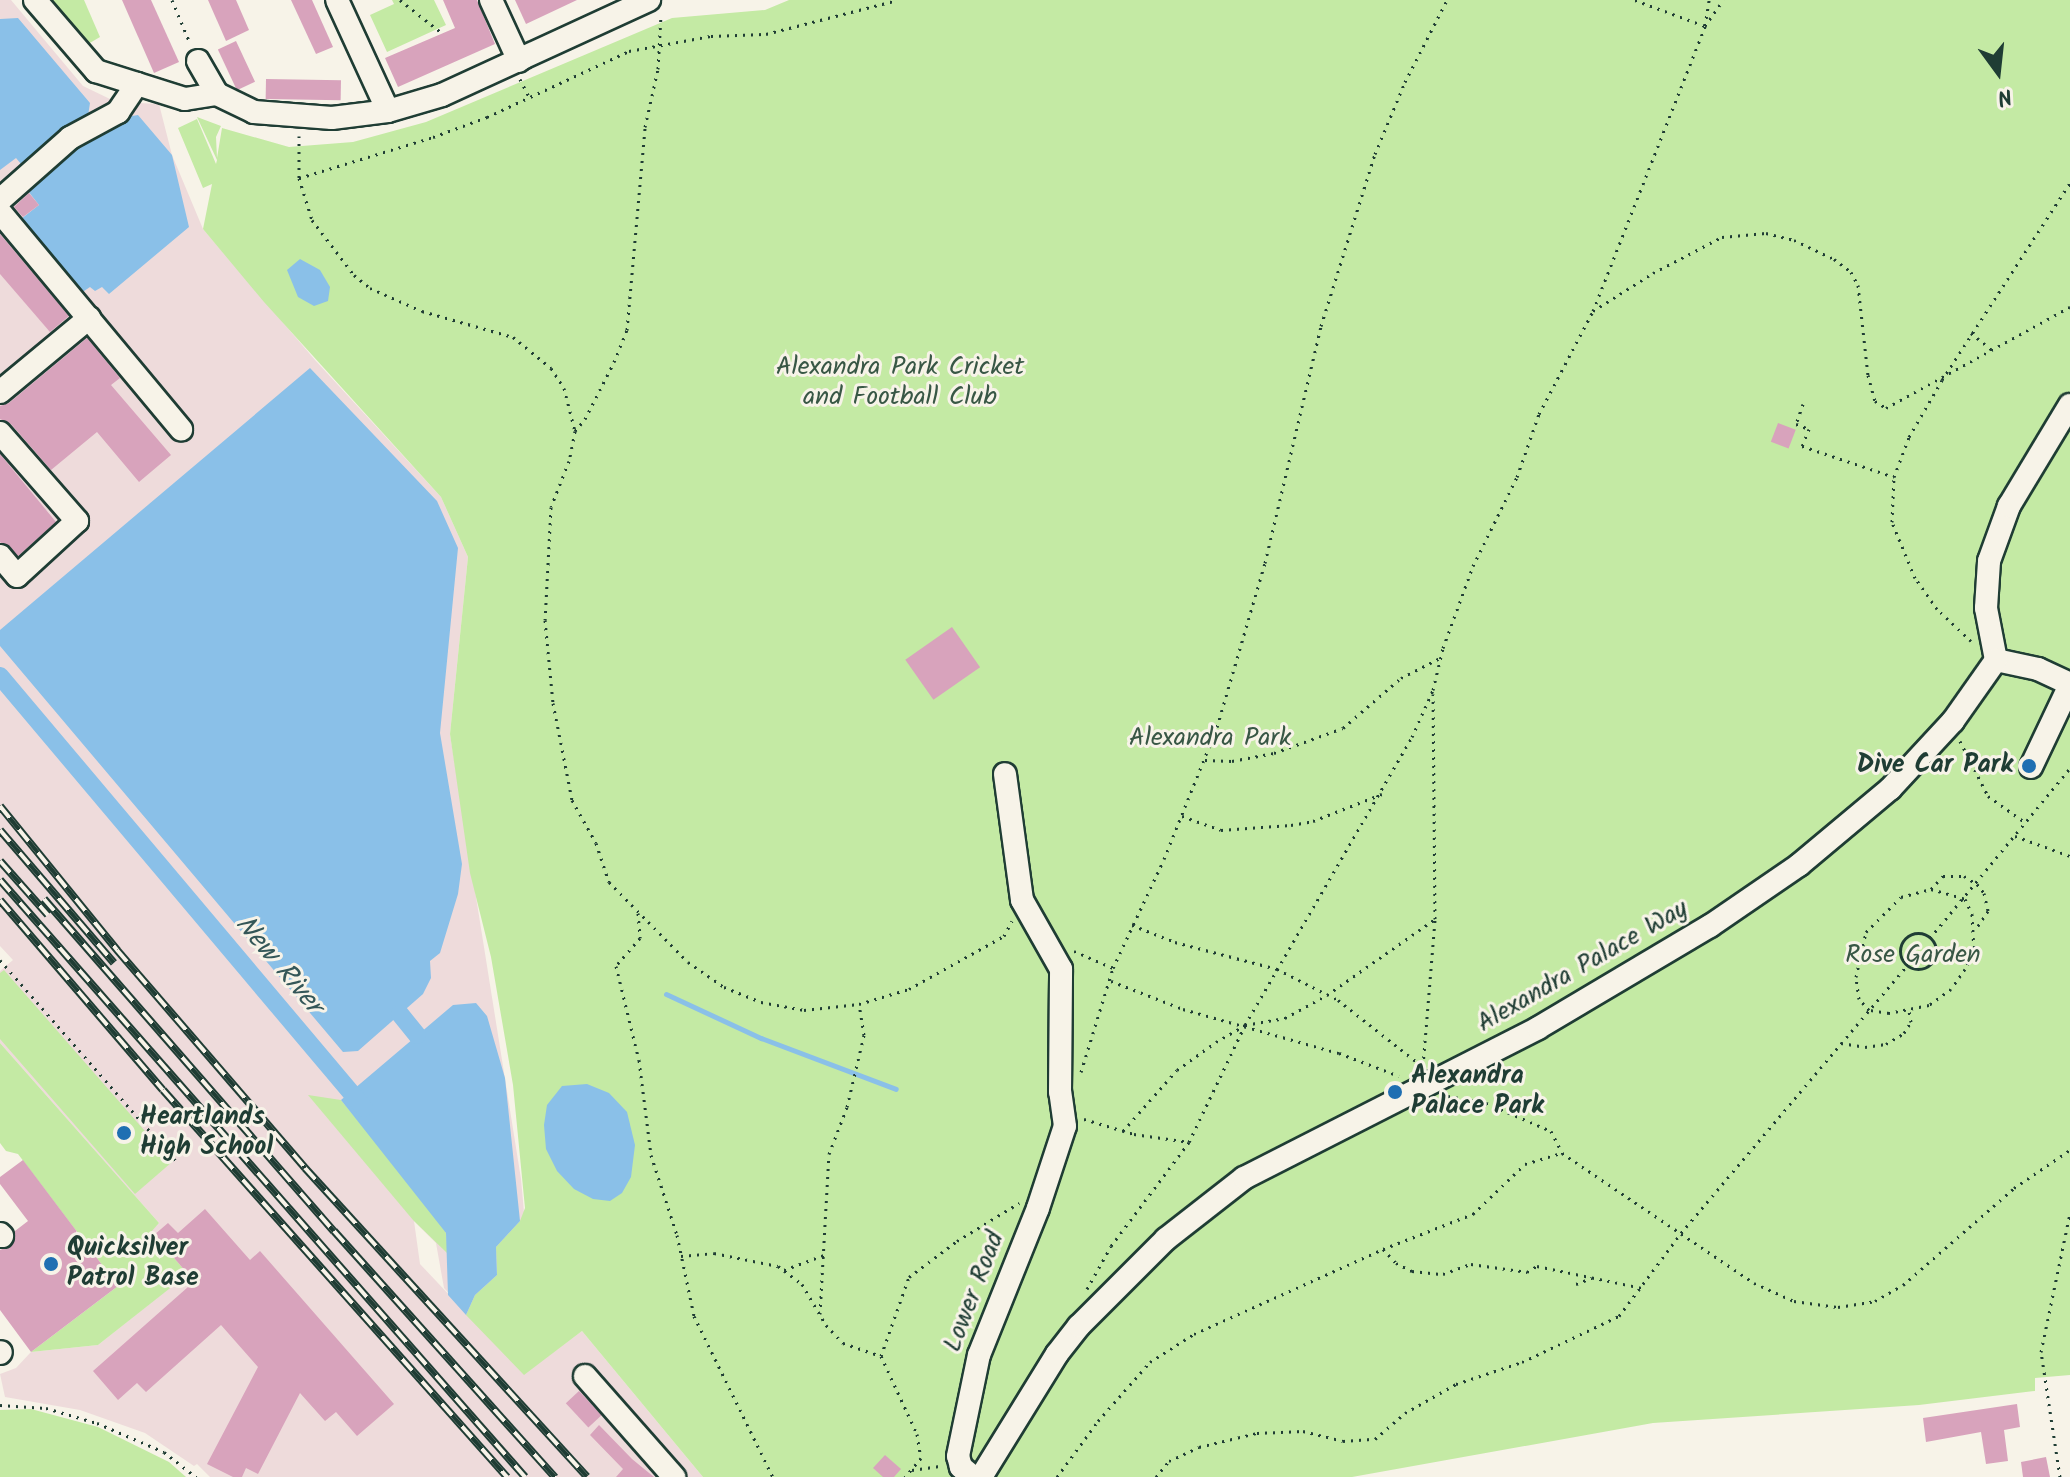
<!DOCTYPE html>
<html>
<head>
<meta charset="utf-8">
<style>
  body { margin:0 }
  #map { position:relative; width:2070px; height:1477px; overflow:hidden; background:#f7f3e8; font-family:Kalam,sans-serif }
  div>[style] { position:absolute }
  .built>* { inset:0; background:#eedbdb }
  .green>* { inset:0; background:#c4eaa4 }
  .water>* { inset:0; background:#8ac0e8 }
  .stream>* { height:5px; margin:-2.5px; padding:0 2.5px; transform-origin:2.5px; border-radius:2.5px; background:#8ac0e8 }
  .canal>* { height:18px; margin:-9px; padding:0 9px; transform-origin:9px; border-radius:9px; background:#8ac0e8 }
  .building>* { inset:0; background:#d8a3bc; transform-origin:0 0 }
  .path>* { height:3px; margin-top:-1.5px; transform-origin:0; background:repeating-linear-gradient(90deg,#1f3d34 0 2px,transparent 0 8px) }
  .path>.ring { margin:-1.5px; padding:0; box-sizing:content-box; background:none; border:3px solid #1f3d34; border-radius:50% }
  .roads { filter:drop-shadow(2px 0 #1f3d34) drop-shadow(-2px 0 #1f3d34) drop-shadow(0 2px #1f3d34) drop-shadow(0 -2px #1f3d34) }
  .minor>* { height:22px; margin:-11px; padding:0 11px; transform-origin:11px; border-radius:11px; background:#f7f3e8 }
  .rail>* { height:8px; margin-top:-4px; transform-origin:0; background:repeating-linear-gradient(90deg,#f7f3e8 0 15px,#1f3d34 0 30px); box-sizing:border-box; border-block:2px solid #1f3d34 }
  .dots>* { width:22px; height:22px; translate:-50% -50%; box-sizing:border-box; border:4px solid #f7f3e8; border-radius:50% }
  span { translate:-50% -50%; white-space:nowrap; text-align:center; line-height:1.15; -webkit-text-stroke:6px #f7f3e8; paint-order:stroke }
  .park-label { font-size:26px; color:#385745 }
  .poi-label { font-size:26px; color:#1f3d34; font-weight:700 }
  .right { translate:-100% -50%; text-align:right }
  .left { translate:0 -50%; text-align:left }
  .street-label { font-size:26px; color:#1f3d34 }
  .water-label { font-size:28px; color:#345758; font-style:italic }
  .north { position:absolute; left:1958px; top:32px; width:80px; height:80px; -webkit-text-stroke:6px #f7f3e8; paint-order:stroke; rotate:165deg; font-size:22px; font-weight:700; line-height:32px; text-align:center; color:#1f3d34 }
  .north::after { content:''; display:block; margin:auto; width:28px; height:36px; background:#1f3d34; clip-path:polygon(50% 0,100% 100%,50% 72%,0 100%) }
</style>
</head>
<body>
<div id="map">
  <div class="built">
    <i style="clip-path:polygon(0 0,11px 0,83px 86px,110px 99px,110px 109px,130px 114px,139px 103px,159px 104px,172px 155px,203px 229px,315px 360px,441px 497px,468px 557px,450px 734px,521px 1179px,528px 1256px,520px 1287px,472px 1318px,444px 1288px,436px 1243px,414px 1221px,420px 1264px,524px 1374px,582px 1331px,703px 1477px,210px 1477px,197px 1464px,194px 1466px,145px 1433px,80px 1410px,5px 1397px,0 1374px,16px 1368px,31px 1352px,98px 1345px,187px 1274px,150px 1231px,159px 1223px,0 1043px,0 971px,13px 960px,0 946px)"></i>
  </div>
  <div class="green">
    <i style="clip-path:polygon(52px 0,84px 0,100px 37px,88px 44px)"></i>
    <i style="clip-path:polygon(392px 0,434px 0,446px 25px,387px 52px,370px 15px,394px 4px)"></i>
    <i style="clip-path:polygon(789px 0,2070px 0,2070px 1375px,2035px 1378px,2035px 1391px,1919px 1405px,1653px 1423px,1352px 1477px,703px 1477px,582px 1331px,524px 1375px,466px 1315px,475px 1295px,497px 1275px,496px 1247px,520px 1221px,525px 1208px,513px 1085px,491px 957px,470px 873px,450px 734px,468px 557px,441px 497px,264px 302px,203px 229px,212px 184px,203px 188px,178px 128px,197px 119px,216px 164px,217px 160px,197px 117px,221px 126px,216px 137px,217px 158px,222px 128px,289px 147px,353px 142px,426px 122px,672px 18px,765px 10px)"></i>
    <i style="clip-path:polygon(4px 970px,172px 1162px,135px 1194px,0 1039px,0 973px)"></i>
    <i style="clip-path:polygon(0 1043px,159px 1223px,151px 1232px,188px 1274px,98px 1345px,31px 1352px,118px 1286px,18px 1154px,6px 1151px,0 1143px)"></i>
    <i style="clip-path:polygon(308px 1095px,341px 1100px,436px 1216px,446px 1233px,448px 1254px,413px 1220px)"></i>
    <i style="clip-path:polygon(31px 1409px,98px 1427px,169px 1462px,186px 1477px,0 1477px,0 1410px)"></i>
  </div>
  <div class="water">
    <i style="clip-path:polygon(18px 18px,90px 103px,88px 116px,26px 170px,16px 158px,0 170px,0 19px)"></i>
    <i style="clip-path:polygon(138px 115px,172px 155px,189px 227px,109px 294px,102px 287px,95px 291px,90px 287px,81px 293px,21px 219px,39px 205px,28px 191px,114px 119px)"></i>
    <i style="clip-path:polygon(300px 259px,320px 270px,330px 287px,328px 301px,314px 306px,298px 297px,287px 270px)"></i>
    <i style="clip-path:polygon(310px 368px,437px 501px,458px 548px,440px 733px,462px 864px,458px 894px,440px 953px,430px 961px,431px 978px,423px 994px,358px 1051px,343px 1052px,0 646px,0 630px)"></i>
    <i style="clip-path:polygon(476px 1003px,487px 1016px,505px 1078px,520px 1221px,496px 1247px,497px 1275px,475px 1295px,466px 1315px,448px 1295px,446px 1233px,341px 1100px,453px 1005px)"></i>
    <i style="clip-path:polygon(587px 1084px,609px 1093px,627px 1112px,635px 1145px,631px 1177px,622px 1193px,610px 1201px,593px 1199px,574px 1189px,557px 1171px,546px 1149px,544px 1125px,547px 1105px,562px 1086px)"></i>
  </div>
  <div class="stream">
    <i style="left:666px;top:994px;width:105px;rotate:24.9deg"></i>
    <i style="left:761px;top:1038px;width:144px;rotate:20.7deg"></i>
  </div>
  <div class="canal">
    <i style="left:0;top:676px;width:565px;rotate:49.88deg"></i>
    <i style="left:400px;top:1014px;width:27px;rotate:51deg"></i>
  </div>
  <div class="building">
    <i style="clip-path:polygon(122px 0,151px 0,179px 62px,154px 73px)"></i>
    <i style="clip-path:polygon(208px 0,236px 0,249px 30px,226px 41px)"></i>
    <i style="clip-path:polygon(291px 0,312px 0,333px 47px,316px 54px)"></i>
    <i style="clip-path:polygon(443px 0,477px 0,495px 44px,398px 87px,385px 58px,455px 28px)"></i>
    <i style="clip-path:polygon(515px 0,577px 0,526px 24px)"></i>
    <i style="left:236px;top:41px;width:45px;height:20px;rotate:65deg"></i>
    <i style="left:266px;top:79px;width:75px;height:20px;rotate:1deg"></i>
    <i style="clip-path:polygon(29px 193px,39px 205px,23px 217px,14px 207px)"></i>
    <i style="clip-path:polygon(0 234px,69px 316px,50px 332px,0 274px)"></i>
    <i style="clip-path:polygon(87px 338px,120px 378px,111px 385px,171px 455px,139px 482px,97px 432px,51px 470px,11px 424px,0 419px,0 406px,9px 403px)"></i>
    <i style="left:1778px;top:423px;width:19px;height:20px;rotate:21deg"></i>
    <i style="clip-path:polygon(0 454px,56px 522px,18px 556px,0 542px)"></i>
    <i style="left:952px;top:627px;width:49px;height:57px;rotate:55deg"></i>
    <i style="clip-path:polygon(23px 1160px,118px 1286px,31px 1352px,0 1310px,0 1250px,12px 1245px,15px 1231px,28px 1221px,0 1184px,0 1177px)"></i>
    <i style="clip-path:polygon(205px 1209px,250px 1260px,260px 1251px,394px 1404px,357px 1436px,336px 1412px,325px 1421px,300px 1393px,258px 1474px,246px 1468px,242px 1477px,233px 1477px,207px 1464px,258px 1367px,221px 1325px,146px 1392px,137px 1383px,118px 1400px,93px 1371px,188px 1287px,181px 1279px,188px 1274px,154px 1235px,168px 1223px,178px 1233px)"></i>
    <i style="left:579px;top:1391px;width:33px;height:18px;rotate:47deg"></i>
    <i style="clip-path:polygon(2017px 1404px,2020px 1427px,2004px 1430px,2008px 1461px,1986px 1464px,1981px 1432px,1926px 1442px,1923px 1418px)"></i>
    <i style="clip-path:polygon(599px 1425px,632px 1459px,654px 1477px,616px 1477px,623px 1469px,590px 1435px)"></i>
    <i style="clip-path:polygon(885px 1455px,901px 1469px,894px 1477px,883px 1477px,873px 1468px)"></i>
    <i style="clip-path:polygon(2046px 1457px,2050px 1477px,2023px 1477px,2021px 1462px)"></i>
  </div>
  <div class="path">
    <i style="left:172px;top:0;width:47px;rotate:67.3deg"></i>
    <i style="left:400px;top:0;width:53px;rotate:38.2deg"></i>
    <i style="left:1635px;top:0;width:75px;rotate:20.4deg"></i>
    <i style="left:1705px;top:26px;width:26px;rotate:-81deg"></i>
    <i style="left:520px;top:79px;width:20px;rotate:63deg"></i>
    <i style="left:299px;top:136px;width:42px;rotate:90deg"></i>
    <i style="left:299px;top:178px;width:44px;rotate:72.8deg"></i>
    <i style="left:312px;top:220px;width:69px;rotate:52.6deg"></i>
    <i style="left:354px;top:275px;width:21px;rotate:39deg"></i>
    <i style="left:370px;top:288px;width:57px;rotate:23.9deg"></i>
    <i style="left:422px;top:311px;width:95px;rotate:15.9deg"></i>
    <i style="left:513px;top:337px;width:49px;rotate:39.2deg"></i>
    <i style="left:551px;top:368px;width:24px;rotate:57deg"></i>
    <i style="left:564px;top:388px;width:44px;rotate:75.7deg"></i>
    <i style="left:575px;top:431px;width:31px;rotate:101deg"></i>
    <i style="left:569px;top:461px;width:49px;rotate:111.4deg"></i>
    <i style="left:551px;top:507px;width:113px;rotate:93deg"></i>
    <i style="left:545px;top:620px;width:83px;rotate:84.5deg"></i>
    <i style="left:553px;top:703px;width:99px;rotate:78.9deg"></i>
    <i style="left:572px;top:800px;width:49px;rotate:60.8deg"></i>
    <i style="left:596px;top:843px;width:41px;rotate:71.6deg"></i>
    <i style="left:609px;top:882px;width:112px;rotate:45.4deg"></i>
    <i style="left:688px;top:962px;width:44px;rotate:34.8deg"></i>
    <i style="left:724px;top:987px;width:40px;rotate:22deg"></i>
    <i style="left:761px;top:1002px;width:44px;rotate:10.5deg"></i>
    <i style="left:804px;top:1010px;width:55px;rotate:-6.2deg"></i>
    <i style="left:859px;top:1004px;width:52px;rotate:-16.7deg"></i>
    <i style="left:909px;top:989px;width:109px;rotate:-29.2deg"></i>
    <i style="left:1004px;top:936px;width:17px;rotate:-62deg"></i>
    <i style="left:299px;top:178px;width:140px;rotate:-17deg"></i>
    <i style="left:433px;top:137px;width:58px;rotate:-20.3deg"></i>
    <i style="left:487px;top:117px;width:157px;rotate:-24.9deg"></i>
    <i style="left:629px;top:51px;width:83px;rotate:-10.4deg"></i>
    <i style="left:711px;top:36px;width:55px;rotate:-2.1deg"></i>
    <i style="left:766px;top:34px;width:135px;rotate:-14.5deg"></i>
    <i style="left:1593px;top:311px;width:71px;rotate:-32.3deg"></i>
    <i style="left:1653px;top:273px;width:78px;rotate:-27.6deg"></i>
    <i style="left:1722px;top:237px;width:44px;rotate:-5.2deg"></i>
    <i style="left:1766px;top:233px;width:29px;rotate:14deg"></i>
    <i style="left:1794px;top:240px;width:44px;rotate:25.4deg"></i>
    <i style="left:1834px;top:259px;width:21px;rotate:37deg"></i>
    <i style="left:1851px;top:272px;width:15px;rotate:62deg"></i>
    <i style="left:1858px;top:285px;width:91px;rotate:83.7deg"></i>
    <i style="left:1868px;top:375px;width:27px;rotate:75deg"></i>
    <i style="left:1875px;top:401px;width:13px;rotate:32deg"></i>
    <i style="left:1886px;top:408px;width:210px;rotate:-28.8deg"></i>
    <i style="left:1971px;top:333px;width:28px;rotate:39deg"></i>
    <i style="left:1803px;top:404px;width:21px;rotate:109deg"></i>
    <i style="left:1796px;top:424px;width:14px;rotate:21deg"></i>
    <i style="left:1809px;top:429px;width:18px;rotate:112deg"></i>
    <i style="left:1802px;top:446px;width:97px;rotate:18.6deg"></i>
    <i style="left:575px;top:431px;width:16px;rotate:-50deg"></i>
    <i style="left:585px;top:419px;width:64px;rotate:-63deg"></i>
    <i style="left:614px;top:362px;width:35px;rotate:-68deg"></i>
    <i style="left:627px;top:330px;width:204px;rotate:-84.9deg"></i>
    <i style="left:645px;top:127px;width:59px;rotate:-77.4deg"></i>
    <i style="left:658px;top:69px;width:54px;rotate:-86.8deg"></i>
    <i style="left:1971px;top:641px;width:47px;rotate:-136.7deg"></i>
    <i style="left:1937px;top:609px;width:38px;rotate:-125deg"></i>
    <i style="left:1915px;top:578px;width:61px;rotate:-112.3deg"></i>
    <i style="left:1892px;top:522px;width:45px;rotate:-87.5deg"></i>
    <i style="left:1894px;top:477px;width:43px;rotate:-69.4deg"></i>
    <i style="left:1909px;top:437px;width:66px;rotate:-59.9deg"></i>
    <i style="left:1942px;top:380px;width:235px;rotate:-57deg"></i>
    <i style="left:1960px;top:741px;width:62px;rotate:63deg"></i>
    <i style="left:1988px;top:796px;width:47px;rotate:35.4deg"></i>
    <i style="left:1205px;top:760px;width:27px;rotate:2deg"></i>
    <i style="left:1232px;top:761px;width:43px;rotate:-10.8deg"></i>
    <i style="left:1274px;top:753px;width:73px;rotate:-19.9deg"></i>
    <i style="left:1343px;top:728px;width:77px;rotate:-40.8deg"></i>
    <i style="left:1401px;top:678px;width:44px;rotate:-27.1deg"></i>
    <i style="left:1182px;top:816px;width:41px;rotate:19.7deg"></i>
    <i style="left:1221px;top:830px;width:70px;rotate:-4.1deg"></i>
    <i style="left:1291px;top:825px;width:22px;rotate:-10deg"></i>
    <i style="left:1313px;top:821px;width:74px;rotate:-21.4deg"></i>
    <i style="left:2015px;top:836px;width:59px;rotate:20deg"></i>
    <i style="left:1931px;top:889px;width:35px;rotate:16deg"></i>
    <i style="left:1965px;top:899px;width:17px;rotate:65deg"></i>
    <i style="left:1972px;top:914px;width:34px;rotate:87deg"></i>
    <i style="left:1974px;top:948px;width:23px;rotate:113deg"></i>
    <i style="left:1965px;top:969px;width:24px;rotate:125deg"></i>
    <i style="left:1951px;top:989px;width:27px;rotate:144deg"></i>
    <i style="left:1929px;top:1005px;width:41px;rotate:168.7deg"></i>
    <i style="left:1889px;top:1013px;width:20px;rotate:-171deg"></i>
    <i style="left:1869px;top:1010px;width:15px;rotate:-132deg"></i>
    <i style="left:1859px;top:999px;width:22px;rotate:-98deg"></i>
    <i style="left:1856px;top:977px;width:46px;rotate:-77.5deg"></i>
    <i style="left:1866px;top:932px;width:49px;rotate:-45deg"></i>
    <i style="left:1901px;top:897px;width:31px;rotate:-15deg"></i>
    <i style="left:1931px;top:889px;width:18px;rotate:-47deg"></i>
    <i style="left:1943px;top:876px;width:21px"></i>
    <i style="left:1964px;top:876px;width:15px;rotate:32deg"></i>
    <i style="left:1977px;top:884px;width:11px;rotate:52deg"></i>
    <i style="left:1984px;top:893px;width:18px;rotate:77deg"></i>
    <i style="left:1988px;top:911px;width:22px;rotate:124deg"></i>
    <i style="left:638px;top:913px;width:25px;rotate:85deg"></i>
    <i style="left:640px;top:938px;width:37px;rotate:131deg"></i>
    <i style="left:616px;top:966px;width:97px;rotate:76.3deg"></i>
    <i style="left:639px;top:1060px;width:96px;rotate:82.8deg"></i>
    <i style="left:651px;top:1155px;width:84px;rotate:72deg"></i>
    <i style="left:677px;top:1235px;width:83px;rotate:78.1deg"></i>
    <i style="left:694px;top:1316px;width:179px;rotate:63.9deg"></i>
    <i style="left:1132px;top:925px;width:46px;rotate:21.6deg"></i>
    <i style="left:1175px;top:942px;width:106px;rotate:14.8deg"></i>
    <i style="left:1277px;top:969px;width:68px;rotate:26.9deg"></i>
    <i style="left:1338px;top:1000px;width:108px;rotate:38.2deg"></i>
    <i class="ring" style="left:1900px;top:933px;width:33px;height:33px"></i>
    <i style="left:1930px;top:938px;width:220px;rotate:-50.5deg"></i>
    <i style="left:1074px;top:951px;width:43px;rotate:23.6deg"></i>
    <i style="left:0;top:960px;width:270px;rotate:48.8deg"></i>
    <i style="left:1111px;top:981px;width:77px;rotate:21.3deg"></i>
    <i style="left:1183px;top:1009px;width:162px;rotate:15.8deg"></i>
    <i style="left:1339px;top:1053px;width:64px;rotate:21deg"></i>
    <i style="left:1841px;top:1043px;width:24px;rotate:9deg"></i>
    <i style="left:1865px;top:1047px;width:21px;rotate:-8deg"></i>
    <i style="left:1886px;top:1044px;width:21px;rotate:-31deg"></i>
    <i style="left:1904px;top:1033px;width:13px;rotate:-58deg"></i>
    <i style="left:1911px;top:1022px;width:11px;rotate:-100deg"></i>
    <i style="left:1423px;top:1066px;width:147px;rotate:-85.3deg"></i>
    <i style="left:1435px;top:919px;width:225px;rotate:-90.5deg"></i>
    <i style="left:1081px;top:1072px;width:109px;rotate:-72.9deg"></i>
    <i style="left:1113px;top:968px;width:120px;rotate:-64.9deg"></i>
    <i style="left:1164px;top:859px;width:142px;rotate:-68.1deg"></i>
    <i style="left:1217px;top:727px;width:171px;rotate:-73.7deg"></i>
    <i style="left:1265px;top:563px;width:244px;rotate:-76.7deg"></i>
    <i style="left:1321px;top:326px;width:180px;rotate:-72.6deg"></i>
    <i style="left:1375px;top:154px;width:78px;rotate:-67.4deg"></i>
    <i style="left:1405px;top:82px;width:92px;rotate:-62.9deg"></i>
    <i style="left:1448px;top:1096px;width:39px;rotate:10deg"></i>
    <i style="left:1486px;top:1103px;width:71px;rotate:23.3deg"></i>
    <i style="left:1551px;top:1131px;width:25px;rotate:63deg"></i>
    <i style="left:1562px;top:1153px;width:232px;rotate:34.1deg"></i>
    <i style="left:1754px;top:1283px;width:44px;rotate:24.2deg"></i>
    <i style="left:1794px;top:1301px;width:44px;rotate:7.8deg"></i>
    <i style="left:1838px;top:1307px;width:37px;rotate:-9deg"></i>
    <i style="left:1875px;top:1301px;width:32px;rotate:-30deg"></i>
    <i style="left:1903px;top:1285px;width:147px;rotate:-41.1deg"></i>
    <i style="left:2014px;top:1188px;width:68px;rotate:-34.2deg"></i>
    <i style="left:1084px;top:1119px;width:52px;rotate:16.7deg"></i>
    <i style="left:1134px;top:1134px;width:56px;rotate:8.3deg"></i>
    <i style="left:1123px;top:1131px;width:81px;rotate:-48.5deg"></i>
    <i style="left:1177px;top:1070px;width:48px;rotate:-35.7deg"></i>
    <i style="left:1216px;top:1042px;width:34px;rotate:-30deg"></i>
    <i style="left:1245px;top:1025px;width:41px;rotate:-9.9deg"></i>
    <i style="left:1285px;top:1018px;width:48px;rotate:-28.7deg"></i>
    <i style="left:1327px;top:995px;width:132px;rotate:-35.1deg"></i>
    <i style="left:1383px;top:1249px;width:19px;rotate:47deg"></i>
    <i style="left:1396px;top:1263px;width:18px;rotate:27deg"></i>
    <i style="left:1412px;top:1271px;width:31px;rotate:6deg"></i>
    <i style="left:1443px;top:1274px;width:30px;rotate:-20deg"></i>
    <i style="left:1471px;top:1264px;width:57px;rotate:8.1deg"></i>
    <i style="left:1527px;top:1272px;width:12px;rotate:-31deg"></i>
    <i style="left:1537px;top:1266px;width:107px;rotate:11.8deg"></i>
    <i style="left:681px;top:1256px;width:33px;rotate:-5deg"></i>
    <i style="left:714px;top:1253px;width:65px;rotate:11.5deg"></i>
    <i style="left:778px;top:1266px;width:30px;rotate:37deg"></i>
    <i style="left:802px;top:1284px;width:48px;rotate:59.7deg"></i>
    <i style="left:826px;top:1325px;width:25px;rotate:47deg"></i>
    <i style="left:843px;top:1343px;width:40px;rotate:18.9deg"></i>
    <i style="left:881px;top:1356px;width:86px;rotate:65.2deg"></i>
    <i style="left:917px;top:1434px;width:24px;rotate:81deg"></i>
    <i style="left:921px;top:1458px;width:25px;rotate:130deg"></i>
    <i style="left:784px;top:1270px;width:43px;rotate:-20.6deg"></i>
    <i style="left:1576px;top:1284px;width:17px;rotate:-21deg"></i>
    <i style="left:1087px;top:1289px;width:49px;rotate:-60.8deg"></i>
    <i style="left:1111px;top:1246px;width:130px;rotate:-53.1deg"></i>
    <i style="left:1189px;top:1142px;width:130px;rotate:-64.4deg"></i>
    <i style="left:1245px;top:1025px;width:333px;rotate:-59.9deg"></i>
    <i style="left:1412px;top:737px;width:51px;rotate:-65.9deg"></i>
    <i style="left:1433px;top:690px;width:43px;rotate:-76.6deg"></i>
    <i style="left:1443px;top:648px;width:87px;rotate:-69.9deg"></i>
    <i style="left:1473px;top:566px;width:99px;rotate:-63.7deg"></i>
    <i style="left:1517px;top:477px;width:67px;rotate:-70.8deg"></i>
    <i style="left:1539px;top:414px;width:116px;rotate:-62.3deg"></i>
    <i style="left:1593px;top:311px;width:306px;rotate:-68.5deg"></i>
    <i style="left:1705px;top:26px;width:32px;rotate:-55deg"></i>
    <i style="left:820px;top:1314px;width:160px;rotate:-86.8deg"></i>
    <i style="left:829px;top:1154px;width:50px;rotate:-69deg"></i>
    <i style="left:847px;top:1107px;width:74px;rotate:-76.7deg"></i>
    <i style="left:864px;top:1035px;width:31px;rotate:-99deg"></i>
    <i style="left:881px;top:1356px;width:84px;rotate:-70.5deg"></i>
    <i style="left:909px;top:1277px;width:60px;rotate:-36.9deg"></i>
    <i style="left:957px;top:1241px;width:73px;rotate:-31.5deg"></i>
    <i style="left:0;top:1405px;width:46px;rotate:3.7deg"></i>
    <i style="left:46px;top:1408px;width:53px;rotate:16.4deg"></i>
    <i style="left:97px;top:1423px;width:73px;rotate:23.4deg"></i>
    <i style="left:164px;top:1452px;width:41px;rotate:38deg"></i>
    <i style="left:912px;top:1470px;width:28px;rotate:-8deg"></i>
    <i style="left:1057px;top:1477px;width:69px;rotate:-53.8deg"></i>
    <i style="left:1098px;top:1421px;width:79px;rotate:-48.6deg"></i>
    <i style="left:1150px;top:1362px;width:52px;rotate:-32.5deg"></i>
    <i style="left:1194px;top:1334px;width:207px;rotate:-24.2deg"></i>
    <i style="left:1383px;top:1249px;width:97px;rotate:-21.3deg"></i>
    <i style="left:1473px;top:1214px;width:72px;rotate:-43.9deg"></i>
    <i style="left:1525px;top:1164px;width:39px;rotate:-17deg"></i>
    <i style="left:1156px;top:1477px;width:21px;rotate:-51deg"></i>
    <i style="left:1169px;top:1461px;width:33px;rotate:-25deg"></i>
    <i style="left:1199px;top:1447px;width:60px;rotate:-13.6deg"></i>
    <i style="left:1257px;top:1433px;width:46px;rotate:-2.5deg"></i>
    <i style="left:1303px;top:1431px;width:41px;rotate:14deg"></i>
    <i style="left:1343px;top:1441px;width:32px;rotate:-4deg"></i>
    <i style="left:1375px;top:1439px;width:40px;rotate:-41deg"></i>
    <i style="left:1405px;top:1413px;width:59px;rotate:-29.6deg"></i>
    <i style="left:1456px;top:1384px;width:70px;rotate:-18.4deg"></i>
    <i style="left:1522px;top:1362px;width:107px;rotate:-25.4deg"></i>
    <i style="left:1619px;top:1316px;width:104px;rotate:-53.2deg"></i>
    <i style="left:1681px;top:1233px;width:350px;rotate:-49.8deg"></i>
    <i style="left:2060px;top:1477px;width:126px;rotate:-98.6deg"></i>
    <i style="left:2041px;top:1352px;width:142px;rotate:-78.2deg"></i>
  </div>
  <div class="roads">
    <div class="minor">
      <i style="left:35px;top:0;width:94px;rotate:49.3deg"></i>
      <i style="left:96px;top:71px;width:93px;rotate:17.5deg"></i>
      <i style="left:185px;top:99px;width:32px;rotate:-9deg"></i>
      <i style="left:217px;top:94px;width:41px;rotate:25.9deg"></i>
      <i style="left:254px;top:112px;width:78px;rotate:4.4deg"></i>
      <i style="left:332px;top:118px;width:56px;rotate:-7.1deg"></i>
      <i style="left:388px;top:111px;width:56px;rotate:-16.5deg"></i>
      <i style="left:442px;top:95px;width:228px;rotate:-24.7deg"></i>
      <i style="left:337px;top:0;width:122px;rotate:65.3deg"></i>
      <i style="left:491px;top:0;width:67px;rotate:65.3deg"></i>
      <i style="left:198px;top:61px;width:38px;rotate:60deg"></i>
      <i style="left:0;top:200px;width:94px;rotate:-41.5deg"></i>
      <i style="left:70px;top:138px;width:55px;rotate:-28.4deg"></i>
      <i style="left:118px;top:112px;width:34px;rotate:-56deg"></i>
      <i style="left:0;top:212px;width:283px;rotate:50.2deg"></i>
      <i style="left:0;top:392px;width:116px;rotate:-39.7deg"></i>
      <i style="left:0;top:433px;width:117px;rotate:48.8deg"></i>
      <i style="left:77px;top:521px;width:81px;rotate:137.5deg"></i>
      <i style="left:17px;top:576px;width:26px;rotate:-130deg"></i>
      <i style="left:1996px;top:660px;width:53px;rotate:-100.9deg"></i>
      <i style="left:1986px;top:608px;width:47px;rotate:-86.3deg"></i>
      <i style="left:1989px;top:561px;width:59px;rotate:-70deg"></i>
      <i style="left:2009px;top:506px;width:118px;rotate:-58.9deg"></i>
      <i style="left:1996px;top:660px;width:43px;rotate:12.1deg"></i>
      <i style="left:2038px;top:669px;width:35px;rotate:25deg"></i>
      <i style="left:2031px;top:767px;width:91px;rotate:-64.6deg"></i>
      <i style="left:0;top:1234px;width:3px;rotate:45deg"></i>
      <i style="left:0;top:1353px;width:1px;rotate:-45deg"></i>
      <i style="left:585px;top:1376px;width:135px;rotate:48.6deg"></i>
      <i style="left:973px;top:1477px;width:16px;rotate:-140deg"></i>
      <i style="left:961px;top:1467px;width:11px;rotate:-105deg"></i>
      <i style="left:958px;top:1456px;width:103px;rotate:-78.3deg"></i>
      <i style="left:979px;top:1355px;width:158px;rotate:-68.1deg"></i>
      <i style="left:1038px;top:1208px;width:86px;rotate:-71.8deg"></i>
      <i style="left:1065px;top:1126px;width:34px;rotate:-98deg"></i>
      <i style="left:1060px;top:1092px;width:123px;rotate:-89.5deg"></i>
      <i style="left:1061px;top:969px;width:79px;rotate:-119.5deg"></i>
      <i style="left:1022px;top:900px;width:127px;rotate:-97.7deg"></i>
      <i style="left:981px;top:1477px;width:145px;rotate:-58.3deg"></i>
      <i style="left:1057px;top:1354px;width:36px;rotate:-52deg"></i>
      <i style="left:1079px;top:1326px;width:123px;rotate:-45deg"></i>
      <i style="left:1166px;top:1239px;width:99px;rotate:-38deg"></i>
      <i style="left:1244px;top:1178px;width:330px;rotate:-27deg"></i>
      <i style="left:1538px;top:1028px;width:200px;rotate:-30.7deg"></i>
      <i style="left:1710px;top:926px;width:108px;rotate:-34.4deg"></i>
      <i style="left:1799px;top:865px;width:119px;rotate:-39.9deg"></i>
      <i style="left:1890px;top:789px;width:93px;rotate:-47.2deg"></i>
      <i style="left:1953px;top:721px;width:75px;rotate:-54.8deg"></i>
    </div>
  </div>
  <div class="rail">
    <i style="left:0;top:806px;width:186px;rotate:50.9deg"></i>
    <i style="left:117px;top:950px;width:288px;rotate:49.2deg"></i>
    <i style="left:305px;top:1168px;width:418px;rotate:47.6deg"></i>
    <i style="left:0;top:830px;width:175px;rotate:49.4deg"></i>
    <i style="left:0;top:861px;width:72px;rotate:48.4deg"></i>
    <i style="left:0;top:880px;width:795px;rotate:48.67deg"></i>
    <i style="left:44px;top:899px;width:441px;rotate:48.9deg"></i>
    <i style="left:334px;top:1231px;width:331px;rotate:48.1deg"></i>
    <i style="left:0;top:900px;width:250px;rotate:49.4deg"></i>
    <i style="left:163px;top:1090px;width:518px;rotate:48.37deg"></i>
  </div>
  <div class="dots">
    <i style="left:2029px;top:766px;background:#1f6fb2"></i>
    <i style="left:1395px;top:1092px;background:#1f6fb2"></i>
    <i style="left:124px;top:1133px;background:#1f6fb2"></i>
    <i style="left:51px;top:1264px;background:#1f6fb2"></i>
  </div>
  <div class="park-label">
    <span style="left:900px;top:383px">Alexandra Park Cricket<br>and Football Club</span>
    <span style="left:1210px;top:739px">Alexandra Park</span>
    <span style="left:1913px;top:956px">Rose Garden</span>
  </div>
  <div class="poi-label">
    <span class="right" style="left:2013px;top:766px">Dive Car Park</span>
    <span class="left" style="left:1411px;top:1092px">Alexandra<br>Palace Park</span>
    <span class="left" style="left:140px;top:1133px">Heartlands<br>High School</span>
    <span class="left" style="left:67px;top:1264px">Quicksilver<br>Patrol Base</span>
  </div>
  <div class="street-label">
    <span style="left:1583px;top:967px;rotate:-30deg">Alexandra Palace Way</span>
    <span style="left:975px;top:1292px;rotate:-69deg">Lower Road</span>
  </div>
  <div class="water-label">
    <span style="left:278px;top:965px;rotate:50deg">New River</span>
  </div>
  <div class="north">N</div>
</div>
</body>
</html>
